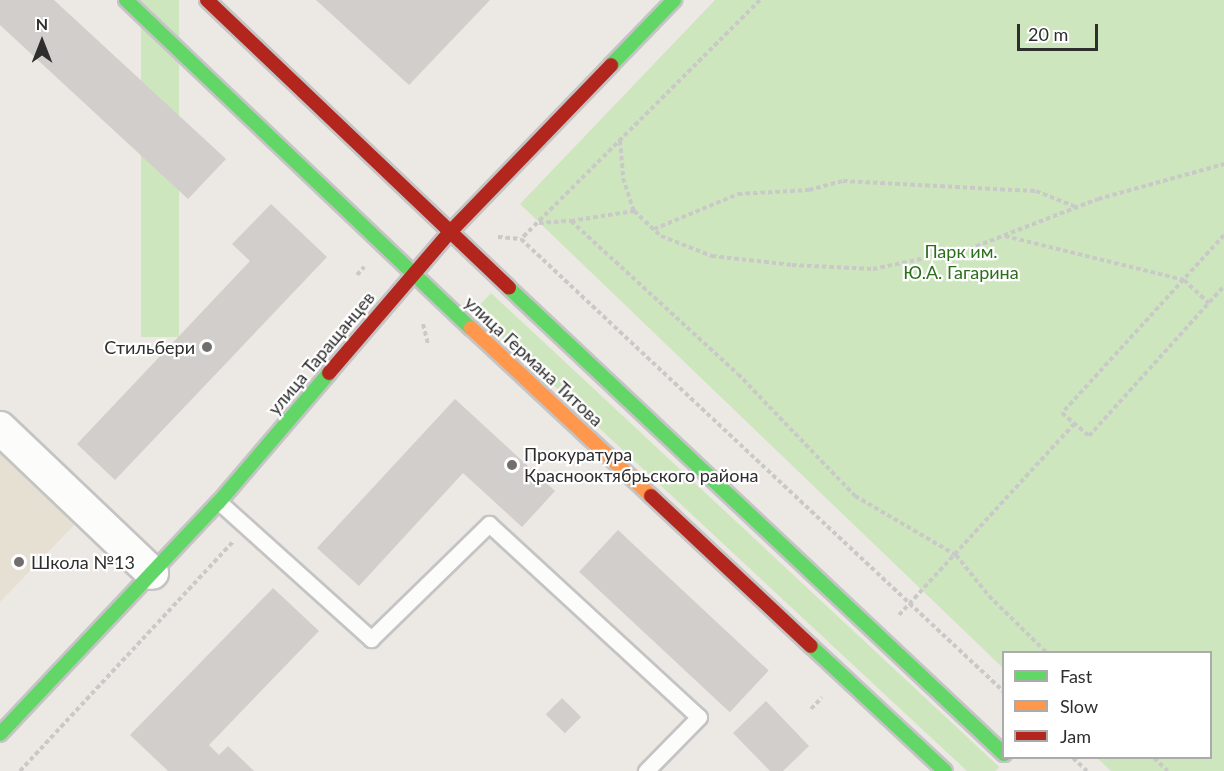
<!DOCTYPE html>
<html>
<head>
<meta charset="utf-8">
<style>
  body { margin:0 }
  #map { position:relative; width:1224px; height:771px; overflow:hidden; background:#ece8e4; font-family:Lato,sans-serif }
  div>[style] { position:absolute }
  .education>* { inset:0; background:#e6e0d3 }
  .green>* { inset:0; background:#cee6be; transform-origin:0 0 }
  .building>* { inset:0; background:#d1cecb; transform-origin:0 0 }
  .path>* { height:4px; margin-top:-2px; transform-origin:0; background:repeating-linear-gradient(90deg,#c9c9c8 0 4.5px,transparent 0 7.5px) }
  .roads { filter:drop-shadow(2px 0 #c5c4c5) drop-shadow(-2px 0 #c5c4c5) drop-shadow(0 2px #c5c4c5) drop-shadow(0 -2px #c5c4c5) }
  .lane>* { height:15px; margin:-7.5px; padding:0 7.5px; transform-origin:7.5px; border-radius:7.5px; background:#fcfcfb }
  .street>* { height:32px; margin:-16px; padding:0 16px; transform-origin:16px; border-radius:16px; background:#fcfcfb }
  .fast>* { height:14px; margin:-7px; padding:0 7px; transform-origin:7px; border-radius:7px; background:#63d668 }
  .slow>* { height:14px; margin:-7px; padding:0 7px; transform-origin:7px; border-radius:7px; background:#ff974d }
  .jam>* { height:14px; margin:-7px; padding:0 7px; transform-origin:7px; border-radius:7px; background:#b3261e }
  .dots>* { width:16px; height:16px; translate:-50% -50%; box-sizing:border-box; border:3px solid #fff; border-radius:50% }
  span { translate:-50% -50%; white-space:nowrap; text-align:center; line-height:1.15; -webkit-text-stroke:4.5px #fff; paint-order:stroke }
  .park-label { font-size:18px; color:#2c6e1b }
  .poi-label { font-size:18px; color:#2e2e2e }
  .right { translate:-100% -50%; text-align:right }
  .left { translate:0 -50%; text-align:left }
  .street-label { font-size:18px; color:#2e2e2e }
  .legend { position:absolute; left:1002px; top:651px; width:210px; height:108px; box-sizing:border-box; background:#fff; border:2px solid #ababab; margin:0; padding:8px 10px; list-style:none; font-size:18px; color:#2e2e2e }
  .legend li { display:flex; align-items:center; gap:12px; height:30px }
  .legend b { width:30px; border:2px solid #ababab }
  .north { position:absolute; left:12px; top:12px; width:60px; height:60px; -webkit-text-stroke:4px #fff; paint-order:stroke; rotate:0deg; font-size:16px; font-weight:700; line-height:24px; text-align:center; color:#2e2e2e }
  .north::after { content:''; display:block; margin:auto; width:21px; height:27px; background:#2e2e2e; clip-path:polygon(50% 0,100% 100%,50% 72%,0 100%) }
  .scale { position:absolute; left:1017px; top:24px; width:81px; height:27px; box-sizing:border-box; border:3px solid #2e2e2e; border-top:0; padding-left:8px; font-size:18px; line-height:21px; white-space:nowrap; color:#2e2e2e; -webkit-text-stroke:4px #fff; paint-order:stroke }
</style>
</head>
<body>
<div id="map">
  <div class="education">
    <i style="clip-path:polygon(0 446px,77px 522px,0 602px)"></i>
  </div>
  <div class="green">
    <i style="left:141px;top:0;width:38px;height:337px"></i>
    <i style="clip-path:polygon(715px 0,1224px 0,1224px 771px,1111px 771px,1097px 758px,1210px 758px,1210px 652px,1004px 652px,1003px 668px,520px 204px)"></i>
    <i style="left:491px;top:293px;width:695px;height:25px;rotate:43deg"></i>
  </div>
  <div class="building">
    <i style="clip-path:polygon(0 0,54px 0,226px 159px,188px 199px,0 25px)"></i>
    <i style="clip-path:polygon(316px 0,490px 0,409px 85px)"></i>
    <i style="clip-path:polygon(271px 204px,327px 257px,115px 480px,77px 444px,250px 261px,232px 244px)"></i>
    <i style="clip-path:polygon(455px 399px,555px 491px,522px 527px,463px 473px,359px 586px,317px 548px)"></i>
    <i style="left:618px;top:530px;width:206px;height:57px;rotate:43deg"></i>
    <i style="clip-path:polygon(273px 588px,319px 631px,209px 745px,219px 755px,228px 746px,254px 771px,168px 771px,130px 735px)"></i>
    <i style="left:562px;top:698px;width:27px;height:23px;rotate:45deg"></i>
    <i style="clip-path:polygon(766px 701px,809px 746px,783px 771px,770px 771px,733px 733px)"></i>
  </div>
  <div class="path">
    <i style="left:760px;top:0;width:338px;rotate:135deg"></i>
    <i style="left:521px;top:239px;width:662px;rotate:43.16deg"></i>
    <i style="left:620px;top:141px;width:37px;rotate:85deg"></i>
    <i style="left:623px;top:178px;width:35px;rotate:72deg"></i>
    <i style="left:634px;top:211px;width:37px;rotate:43deg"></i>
    <i style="left:661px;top:236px;width:55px;rotate:21.4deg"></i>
    <i style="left:712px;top:256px;width:81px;rotate:6.4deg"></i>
    <i style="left:792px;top:265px;width:81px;rotate:2.8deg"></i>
    <i style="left:873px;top:269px;width:98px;rotate:-11.8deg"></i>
    <i style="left:969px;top:249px;width:138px;rotate:-21.2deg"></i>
    <i style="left:1098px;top:199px;width:131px;rotate:-15.5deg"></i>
    <i style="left:571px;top:221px;width:226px;rotate:42.5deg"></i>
    <i style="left:738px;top:374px;width:169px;rotate:46.2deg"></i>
    <i style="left:855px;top:496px;width:117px;rotate:30.3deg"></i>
    <i style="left:956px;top:555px;width:53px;rotate:51.2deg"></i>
    <i style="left:989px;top:596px;width:80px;rotate:44.5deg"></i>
    <i style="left:539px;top:223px;width:32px;rotate:-4deg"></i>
    <i style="left:571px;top:221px;width:64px;rotate:-9deg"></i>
    <i style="left:654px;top:229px;width:91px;rotate:-22.6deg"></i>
    <i style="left:738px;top:194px;width:71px;rotate:-3.2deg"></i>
    <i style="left:809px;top:190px;width:35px;rotate:-15deg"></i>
    <i style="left:843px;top:181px;width:193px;rotate:3deg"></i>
    <i style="left:1036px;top:191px;width:43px;rotate:21.8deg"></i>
    <i style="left:1224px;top:235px;width:241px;rotate:132.3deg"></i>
    <i style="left:1062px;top:413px;width:35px;rotate:40deg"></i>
    <i style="left:1089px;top:436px;width:202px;rotate:-48deg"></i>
    <i style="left:1005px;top:236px;width:184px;rotate:13.8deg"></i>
    <i style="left:1184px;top:280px;width:34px;rotate:43deg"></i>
    <i style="left:498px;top:237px;width:23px;rotate:5deg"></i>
    <i style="left:357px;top:275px;width:11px;rotate:-49deg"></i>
    <i style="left:423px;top:324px;width:21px;rotate:76deg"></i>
    <i style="left:899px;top:615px;width:260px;rotate:-47.5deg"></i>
    <i style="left:811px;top:709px;width:16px;rotate:-47deg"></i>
    <i style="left:1073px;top:758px;width:19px;rotate:43deg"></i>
    <i style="left:1154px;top:758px;width:19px;rotate:43deg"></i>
    <i style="left:20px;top:771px;width:314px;rotate:-47.1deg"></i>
  </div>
  <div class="roads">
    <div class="lane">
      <i style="left:219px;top:502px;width:205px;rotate:42deg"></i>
      <i style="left:371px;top:639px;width:165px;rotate:-44.3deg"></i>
      <i style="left:489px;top:524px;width:285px;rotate:42.6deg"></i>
      <i style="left:699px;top:717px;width:76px;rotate:134.5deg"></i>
    </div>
    <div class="street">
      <i style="left:0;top:428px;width:210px;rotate:43.6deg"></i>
    </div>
    <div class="fast">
      <i style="left:126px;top:0;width:476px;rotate:43.6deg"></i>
      <i style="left:611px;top:65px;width:91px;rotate:-45.9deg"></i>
      <i style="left:509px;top:288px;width:680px;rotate:43.27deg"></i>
      <i style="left:811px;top:646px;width:183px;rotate:43deg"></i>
      <i style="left:0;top:734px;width:319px;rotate:-46.7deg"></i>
      <i style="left:219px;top:502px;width:170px;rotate:-49.5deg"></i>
    </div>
    <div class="slow">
      <i style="left:471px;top:328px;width:246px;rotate:43deg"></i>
    </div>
    <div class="jam">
      <i style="left:207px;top:0;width:417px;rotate:43.6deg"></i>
      <i style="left:329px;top:373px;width:186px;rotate:-49.4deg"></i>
      <i style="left:450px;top:232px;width:232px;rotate:-46deg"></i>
      <i style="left:651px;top:496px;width:219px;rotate:43.2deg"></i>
    </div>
  </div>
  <div class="dots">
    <i style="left:207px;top:347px;background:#706f6e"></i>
    <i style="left:512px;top:465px;background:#706f6e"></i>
    <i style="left:19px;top:562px;background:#706f6e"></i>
  </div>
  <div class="park-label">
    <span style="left:961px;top:262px">Парк им.<br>Ю.А. Гагарина</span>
  </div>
  <div class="poi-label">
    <span class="right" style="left:195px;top:347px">Стильбери</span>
    <span class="left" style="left:524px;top:465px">Прокуратура<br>Краснооктябрьского района</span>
    <span class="left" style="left:31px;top:562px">Школа №13</span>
  </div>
  <div class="street-label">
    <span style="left:321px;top:353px;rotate:-50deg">улица Таращанцев</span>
    <span style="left:534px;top:361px;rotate:43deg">улица Германа Титова</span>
  </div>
  <ul class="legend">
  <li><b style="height:8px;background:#63d668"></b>Fast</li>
  <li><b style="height:8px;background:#ff974d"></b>Slow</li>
  <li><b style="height:8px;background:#b3261e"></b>Jam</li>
  </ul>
  <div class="north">N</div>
  <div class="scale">20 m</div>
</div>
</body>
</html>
